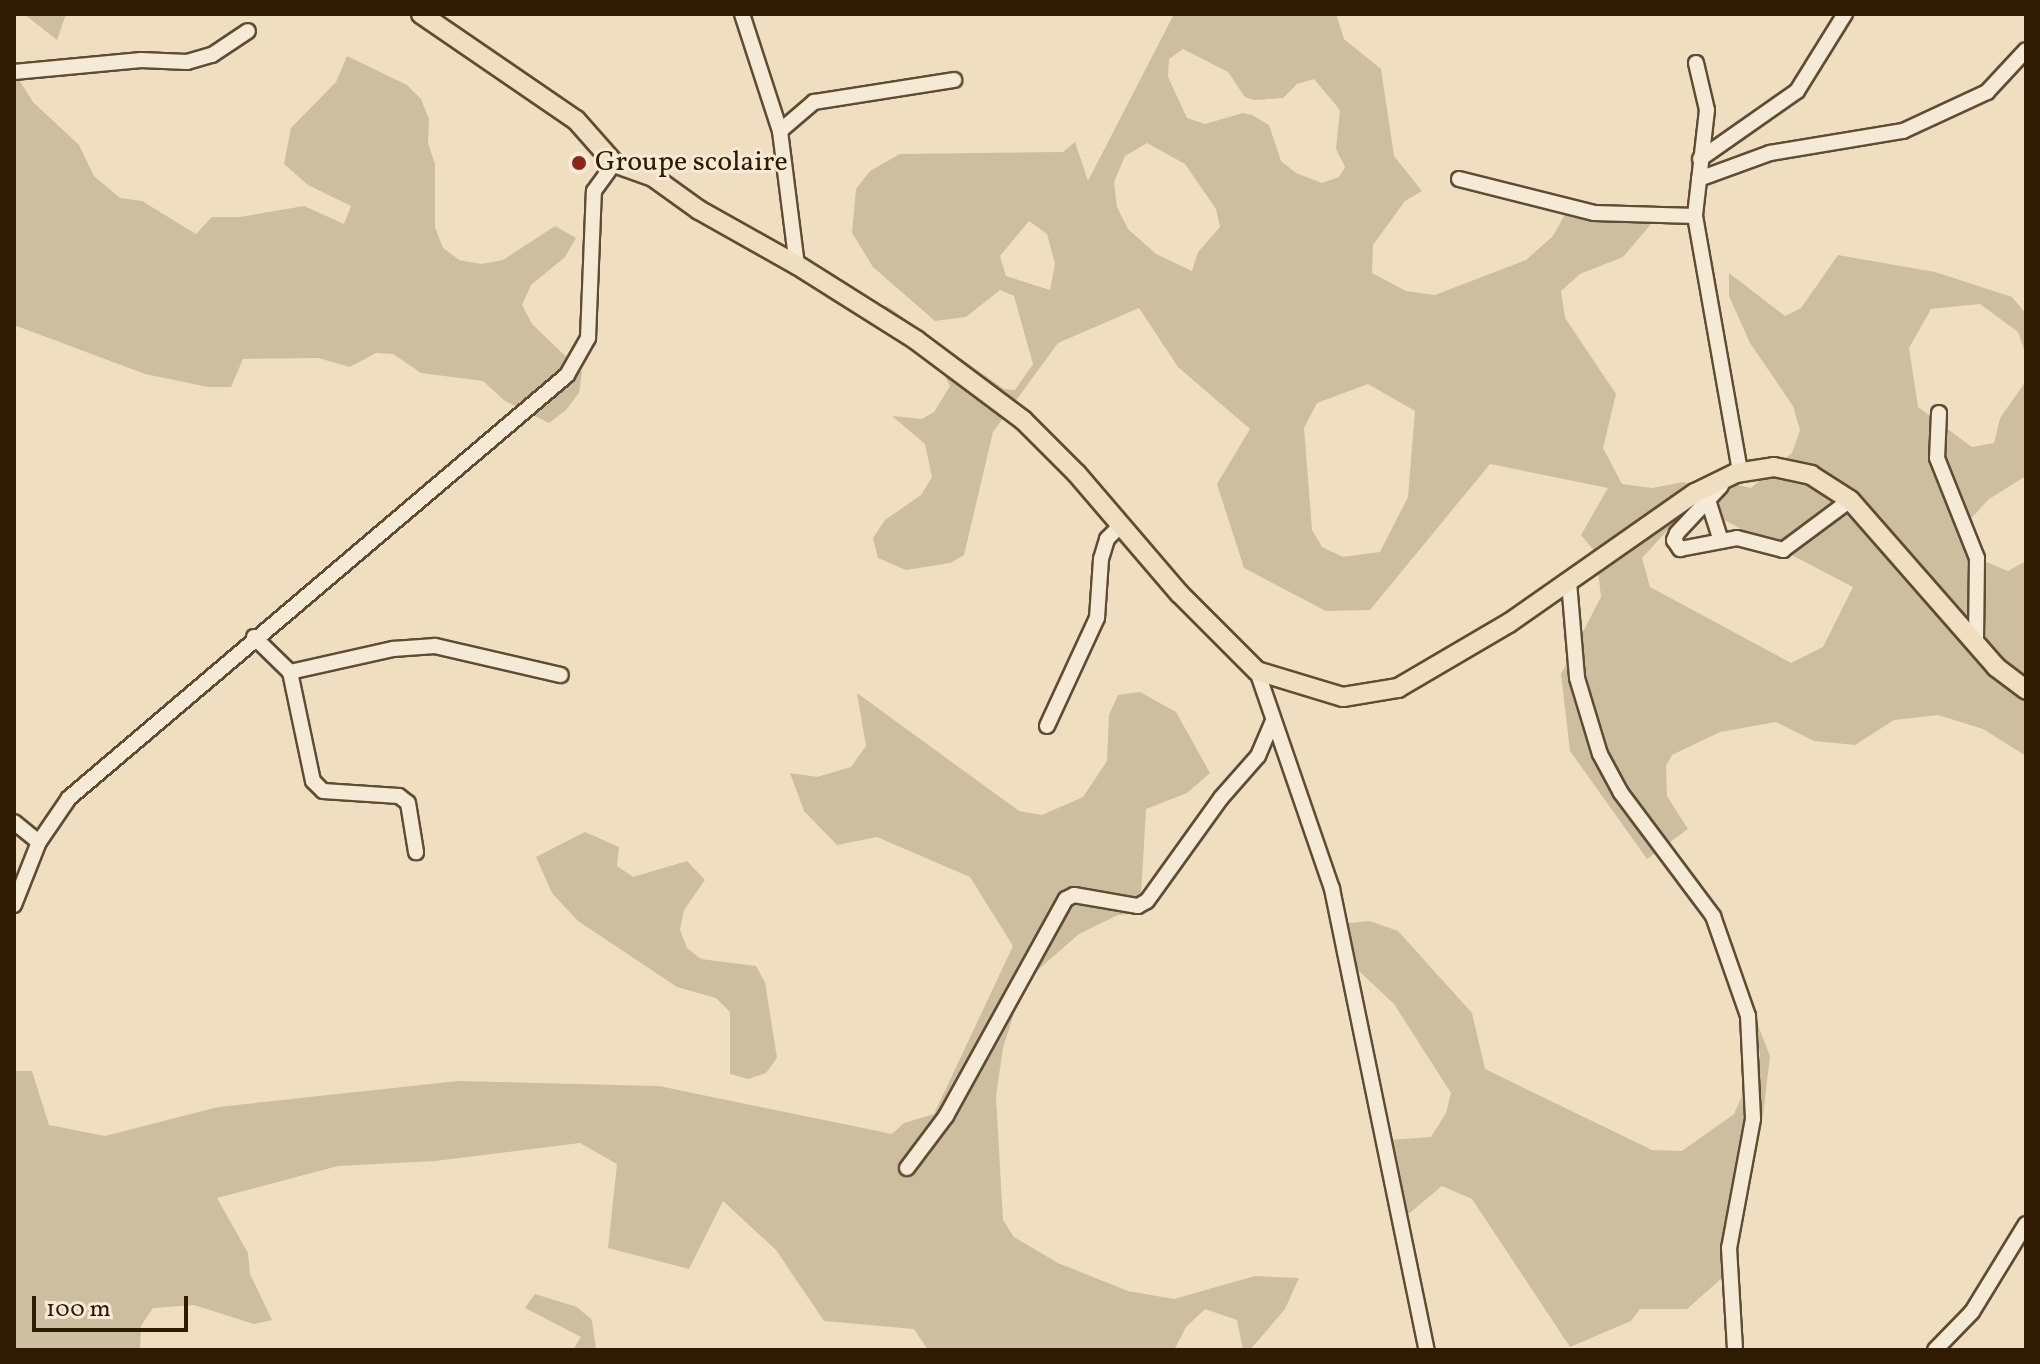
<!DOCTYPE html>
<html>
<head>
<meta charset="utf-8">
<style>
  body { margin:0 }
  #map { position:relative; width:2040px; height:1364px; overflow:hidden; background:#efdfc0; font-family:Vollkorn,serif }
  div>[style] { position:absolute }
  .green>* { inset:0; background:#cebea0 }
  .roads { filter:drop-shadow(2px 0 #5f4c32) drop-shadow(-2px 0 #5f4c32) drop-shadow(0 2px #5f4c32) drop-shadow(0 -2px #5f4c32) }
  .minor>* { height:14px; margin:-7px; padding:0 7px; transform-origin:7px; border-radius:7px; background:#f5ead6 }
  .major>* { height:18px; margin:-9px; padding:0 9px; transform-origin:9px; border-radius:9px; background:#efdfc0 }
  .dots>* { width:22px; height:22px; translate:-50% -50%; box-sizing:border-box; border:4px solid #f5ead6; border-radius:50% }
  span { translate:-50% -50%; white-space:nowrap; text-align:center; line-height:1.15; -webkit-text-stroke:6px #f5ead6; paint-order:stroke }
  .poi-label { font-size:28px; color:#2f1b02 }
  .left { translate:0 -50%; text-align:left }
  .frame { position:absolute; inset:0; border:16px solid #2f1b02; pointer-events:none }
  .scale { position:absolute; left:32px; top:1296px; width:156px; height:36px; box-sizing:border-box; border:4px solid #2f1b02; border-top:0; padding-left:10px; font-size:24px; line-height:28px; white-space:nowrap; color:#2f1b02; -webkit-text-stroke:6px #f5ead6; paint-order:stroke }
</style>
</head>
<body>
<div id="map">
  <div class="green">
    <i style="clip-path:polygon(24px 14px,66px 14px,57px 40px)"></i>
    <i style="clip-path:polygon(evenodd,1174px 14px,1336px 14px,1344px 39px,1381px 69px,1394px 156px,1422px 191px,1405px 201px,1373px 245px,1372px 273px,1406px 291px,1435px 295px,1526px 260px,1553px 236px,1568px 209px,1652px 223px,1623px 257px,1580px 274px,1561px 291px,1565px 318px,1616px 394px,1603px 448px,1622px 484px,1652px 488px,1684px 482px,1705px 491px,1729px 483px,1751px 488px,1792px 453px,1800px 430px,1793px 406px,1750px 343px,1729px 296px,1729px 273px,1785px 316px,1801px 308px,1838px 255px,1935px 272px,2012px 297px,2026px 314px,2026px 356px,2018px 332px,1980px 304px,1931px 309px,1909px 348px,1918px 407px,1972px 447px,1994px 443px,2000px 418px,2026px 381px,2026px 476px,1989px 499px,1966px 524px,1977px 558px,2008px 571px,2026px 561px,2026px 756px,1983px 729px,1938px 715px,1894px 720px,1855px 745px,1814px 741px,1776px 722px,1720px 732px,1672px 755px,1666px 766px,1667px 796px,1688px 829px,1647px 859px,1570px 751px,1561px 674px,1601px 597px,1596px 553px,1581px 535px,1608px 488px,1490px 464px,1370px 610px,1326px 611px,1244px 568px,1217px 484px,1250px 429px,1178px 367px,1139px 308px,1058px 343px,993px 432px,964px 555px,950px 563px,906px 570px,878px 558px,873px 538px,885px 520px,921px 495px,932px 477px,925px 444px,892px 416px,922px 419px,934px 412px,950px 386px,939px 365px,825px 297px,830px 292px,856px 303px,887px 306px,1004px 389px,1015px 390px,1033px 364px,1014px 296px,1000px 290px,966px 317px,935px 321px,873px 267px,852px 233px,856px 189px,870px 171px,900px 154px,1063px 152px,1075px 142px,1088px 181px,1174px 14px,1183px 49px,1228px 72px,1245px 97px,1254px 100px,1283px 98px,1297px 84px,1314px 79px,1340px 110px,1336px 149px,1345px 167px,1339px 177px,1322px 183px,1296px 173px,1281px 161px,1269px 125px,1252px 115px,1243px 113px,1205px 124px,1187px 118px,1168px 77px,1169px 59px,1183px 49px,1174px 14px,1147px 143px,1185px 164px,1216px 209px,1220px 227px,1198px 252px,1192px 271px,1156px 254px,1128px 229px,1117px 207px,1114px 182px,1125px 156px,1147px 143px,1174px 14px,1029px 221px,1047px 234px,1055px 264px,1050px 290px,1006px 276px,1000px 256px,1029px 221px,1174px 14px,1368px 384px,1415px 411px,1408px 497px,1380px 552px,1343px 557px,1322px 547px,1312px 530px,1304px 428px,1317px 403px,1368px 384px,1174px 14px,1697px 506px,1853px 587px,1823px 647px,1791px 663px,1650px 587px,1642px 558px,1685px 511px,1697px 506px)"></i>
    <i style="clip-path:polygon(347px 56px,407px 85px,421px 99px,429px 119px,428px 143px,435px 164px,435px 227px,443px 248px,459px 260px,481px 264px,503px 260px,555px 226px,576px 238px,565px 257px,531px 285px,522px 305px,532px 324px,582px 372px,579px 393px,566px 410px,549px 423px,505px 401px,483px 381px,421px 373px,393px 354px,376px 353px,350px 367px,318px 358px,243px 359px,231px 387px,208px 387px,145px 374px,14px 325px,14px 72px,33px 102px,79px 145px,94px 176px,120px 198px,142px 201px,196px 234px,212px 217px,240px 217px,304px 206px,344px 224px,351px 206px,308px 185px,284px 164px,291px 128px,336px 82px)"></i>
    <i style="clip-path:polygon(1140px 692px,1176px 712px,1210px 773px,1187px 793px,1146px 809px,1140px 913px,1118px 915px,1079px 934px,1024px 982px,1003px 1048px,996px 1096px,1003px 1220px,1014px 1237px,1058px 1263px,1128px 1291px,1174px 1299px,1255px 1276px,1299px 1278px,1285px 1309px,1250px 1350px,1243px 1350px,1237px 1320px,1205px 1309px,1186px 1327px,1174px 1350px,928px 1350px,914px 1329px,824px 1321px,776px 1250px,723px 1201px,689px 1269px,608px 1248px,617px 1164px,580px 1143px,435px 1161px,338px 1166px,217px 1198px,248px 1253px,250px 1274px,272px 1320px,254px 1324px,194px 1305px,153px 1308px,141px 1326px,140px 1350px,14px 1350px,14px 1071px,32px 1071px,49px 1125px,105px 1136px,218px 1107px,458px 1081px,659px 1086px,892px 1134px,904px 1123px,934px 1114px,1013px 946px,970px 877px,877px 837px,837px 845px,804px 811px,790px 773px,817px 777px,851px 767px,866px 746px,857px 693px,1019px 811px,1042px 815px,1083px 797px,1107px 761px,1109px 715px,1118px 695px)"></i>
    <i style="clip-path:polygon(585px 832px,619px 847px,617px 866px,633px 877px,687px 861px,705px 880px,684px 910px,680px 930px,687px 948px,701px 959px,756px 966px,765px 982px,777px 1058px,766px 1073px,748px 1079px,730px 1074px,730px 1012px,716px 998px,677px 987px,578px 921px,552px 893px,536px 857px)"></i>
    <i style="clip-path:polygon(1370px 921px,1398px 931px,1472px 1013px,1485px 1069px,1652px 1150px,1682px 1151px,1734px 1114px,1760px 1056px,1756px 1020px,1770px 1056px,1763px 1115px,1740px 1222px,1738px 1264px,1687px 1309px,1640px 1309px,1631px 1321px,1570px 1347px,1472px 1199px,1442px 1186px,1405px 1217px,1383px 1182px,1388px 1140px,1431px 1137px,1446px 1113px,1451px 1093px,1394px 1004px,1344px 957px,1340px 924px)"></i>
    <i style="clip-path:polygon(535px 1294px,577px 1307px,592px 1320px,596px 1350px,573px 1350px,581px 1337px,525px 1308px)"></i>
  </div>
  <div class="roads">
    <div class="minor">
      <i style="left:742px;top:14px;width:123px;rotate:72deg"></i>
      <i style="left:780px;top:131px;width:135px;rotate:82.8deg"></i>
      <i style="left:1696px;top:63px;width:48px;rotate:76.8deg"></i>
      <i style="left:1707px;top:110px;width:107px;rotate:96.5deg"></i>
      <i style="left:1695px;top:216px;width:260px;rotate:80deg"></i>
      <i style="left:14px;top:72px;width:128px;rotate:-5.4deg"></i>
      <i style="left:141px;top:60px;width:46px;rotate:2.5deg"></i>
      <i style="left:187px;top:62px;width:26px;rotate:-16deg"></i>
      <i style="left:212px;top:55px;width:43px;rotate:-33.7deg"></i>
      <i style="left:780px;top:131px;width:45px;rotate:-40.5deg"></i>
      <i style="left:814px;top:102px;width:142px;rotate:-8.9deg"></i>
      <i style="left:1700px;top:159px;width:118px;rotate:-35deg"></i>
      <i style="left:1797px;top:91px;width:91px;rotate:-58.1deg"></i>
      <i style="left:1459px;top:179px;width:139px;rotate:14.1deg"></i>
      <i style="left:1594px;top:213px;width:101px;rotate:1.7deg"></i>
      <i style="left:1699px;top:179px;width:76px;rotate:-20.1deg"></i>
      <i style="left:1770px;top:153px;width:135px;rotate:-9.4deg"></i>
      <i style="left:1903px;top:131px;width:93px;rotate:-24.9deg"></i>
      <i style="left:1987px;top:92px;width:57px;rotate:-47.1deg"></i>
      <i style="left:1939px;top:413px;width:45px;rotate:92.5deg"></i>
      <i style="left:1937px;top:458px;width:108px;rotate:68.2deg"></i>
      <i style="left:1977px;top:558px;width:88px;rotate:90.7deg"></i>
      <i style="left:1721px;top:486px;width:64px;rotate:133.1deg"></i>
      <i style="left:1677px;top:533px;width:8px;rotate:113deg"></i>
      <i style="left:1674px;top:540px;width:11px;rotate:56deg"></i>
      <i style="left:1680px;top:549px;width:58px;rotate:-10.9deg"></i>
      <i style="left:1737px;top:538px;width:48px;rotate:14.6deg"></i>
      <i style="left:1783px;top:550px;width:84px;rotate:-36.7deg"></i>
      <i style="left:1707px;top:497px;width:46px;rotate:72.3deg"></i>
      <i style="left:1569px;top:582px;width:96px;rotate:85.2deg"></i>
      <i style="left:1577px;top:678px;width:79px;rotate:73.2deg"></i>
      <i style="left:1600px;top:754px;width:44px;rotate:61.7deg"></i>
      <i style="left:1621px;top:793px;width:154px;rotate:53.2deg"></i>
      <i style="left:1713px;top:916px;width:106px;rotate:70.7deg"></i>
      <i style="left:1748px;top:1016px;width:103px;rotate:87.2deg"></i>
      <i style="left:1753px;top:1119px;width:131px;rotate:100.5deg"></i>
      <i style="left:1729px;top:1248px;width:102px;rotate:86.6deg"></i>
      <i style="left:254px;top:637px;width:50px;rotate:44.2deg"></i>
      <i style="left:290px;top:672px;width:111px;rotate:78.1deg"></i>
      <i style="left:313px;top:781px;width:14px;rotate:45deg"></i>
      <i style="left:323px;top:791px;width:76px;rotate:3.8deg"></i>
      <i style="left:399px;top:796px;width:11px;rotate:38deg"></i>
      <i style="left:408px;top:803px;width:50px;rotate:80.7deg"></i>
      <i style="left:1257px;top:671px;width:231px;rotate:71deg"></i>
      <i style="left:1332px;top:889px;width:471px;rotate:78.4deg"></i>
      <i style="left:290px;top:672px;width:106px;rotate:-12.6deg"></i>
      <i style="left:393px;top:649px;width:42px;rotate:-4.1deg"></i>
      <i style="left:435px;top:646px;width:129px;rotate:13deg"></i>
      <i style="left:1047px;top:726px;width:119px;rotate:-65.2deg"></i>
      <i style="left:1097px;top:618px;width:59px;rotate:-86.1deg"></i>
      <i style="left:1101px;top:559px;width:21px;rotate:-73deg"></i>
      <i style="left:1107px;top:539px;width:20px;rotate:-45deg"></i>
      <i style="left:14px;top:822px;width:32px;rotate:39deg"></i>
      <i style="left:14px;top:905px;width:68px;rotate:-68.4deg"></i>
      <i style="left:39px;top:842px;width:53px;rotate:-55.7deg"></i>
      <i style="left:69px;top:798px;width:653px;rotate:-40.34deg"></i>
      <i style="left:567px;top:375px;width:43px;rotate:-60.4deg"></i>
      <i style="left:588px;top:338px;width:147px;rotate:-87.7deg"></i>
      <i style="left:594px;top:191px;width:34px;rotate:-54deg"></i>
      <i style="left:907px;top:1168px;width:65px;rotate:-53.1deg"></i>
      <i style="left:946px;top:1116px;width:248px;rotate:-61.1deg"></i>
      <i style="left:1066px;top:899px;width:9px;rotate:-27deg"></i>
      <i style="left:1074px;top:895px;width:65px;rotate:9.8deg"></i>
      <i style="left:1138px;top:906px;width:10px;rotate:-29deg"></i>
      <i style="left:1147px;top:901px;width:127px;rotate:-54.3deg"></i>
      <i style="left:1221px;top:798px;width:56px;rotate:-48.6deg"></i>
      <i style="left:1258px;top:756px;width:36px;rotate:-67deg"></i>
      <i style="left:1935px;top:1350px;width:53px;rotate:-45.8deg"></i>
      <i style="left:1972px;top:1312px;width:103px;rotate:-58.5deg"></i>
    </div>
    <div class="major">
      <i style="left:421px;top:14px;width:188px;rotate:34.4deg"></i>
      <i style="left:576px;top:120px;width:57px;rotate:48.5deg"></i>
      <i style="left:614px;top:163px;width:41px;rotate:19.7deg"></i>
      <i style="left:653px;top:177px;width:57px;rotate:35.7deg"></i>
      <i style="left:699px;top:210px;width:112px;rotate:29.3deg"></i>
      <i style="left:797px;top:265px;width:141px;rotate:32.2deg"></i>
      <i style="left:916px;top:340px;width:134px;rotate:36.8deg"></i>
      <i style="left:1023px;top:420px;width:76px;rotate:45deg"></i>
      <i style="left:1077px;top:474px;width:157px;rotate:49.4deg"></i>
      <i style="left:1179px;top:593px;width:110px;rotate:45deg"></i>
      <i style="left:1257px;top:671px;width:90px;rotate:16.8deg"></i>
      <i style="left:1343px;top:697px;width:56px;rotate:-9.3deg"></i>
      <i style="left:1398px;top:688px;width:129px;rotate:-30.4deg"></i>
      <i style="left:1509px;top:623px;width:227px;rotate:-35deg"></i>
      <i style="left:1695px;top:493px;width:46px;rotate:-26deg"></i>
      <i style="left:1736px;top:473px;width:38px;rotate:-9deg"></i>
      <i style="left:1774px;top:467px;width:38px;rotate:12deg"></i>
      <i style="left:1811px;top:475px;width:46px;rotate:32.7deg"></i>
      <i style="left:1850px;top:500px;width:222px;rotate:48.8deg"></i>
      <i style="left:1996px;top:667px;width:38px;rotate:37deg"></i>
    </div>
  </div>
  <div class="dots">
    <i style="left:579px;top:163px;background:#8f2418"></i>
  </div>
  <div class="poi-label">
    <span class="left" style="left:595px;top:163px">Groupe scolaire</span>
  </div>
  <div class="frame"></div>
  <div class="scale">100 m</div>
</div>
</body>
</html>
